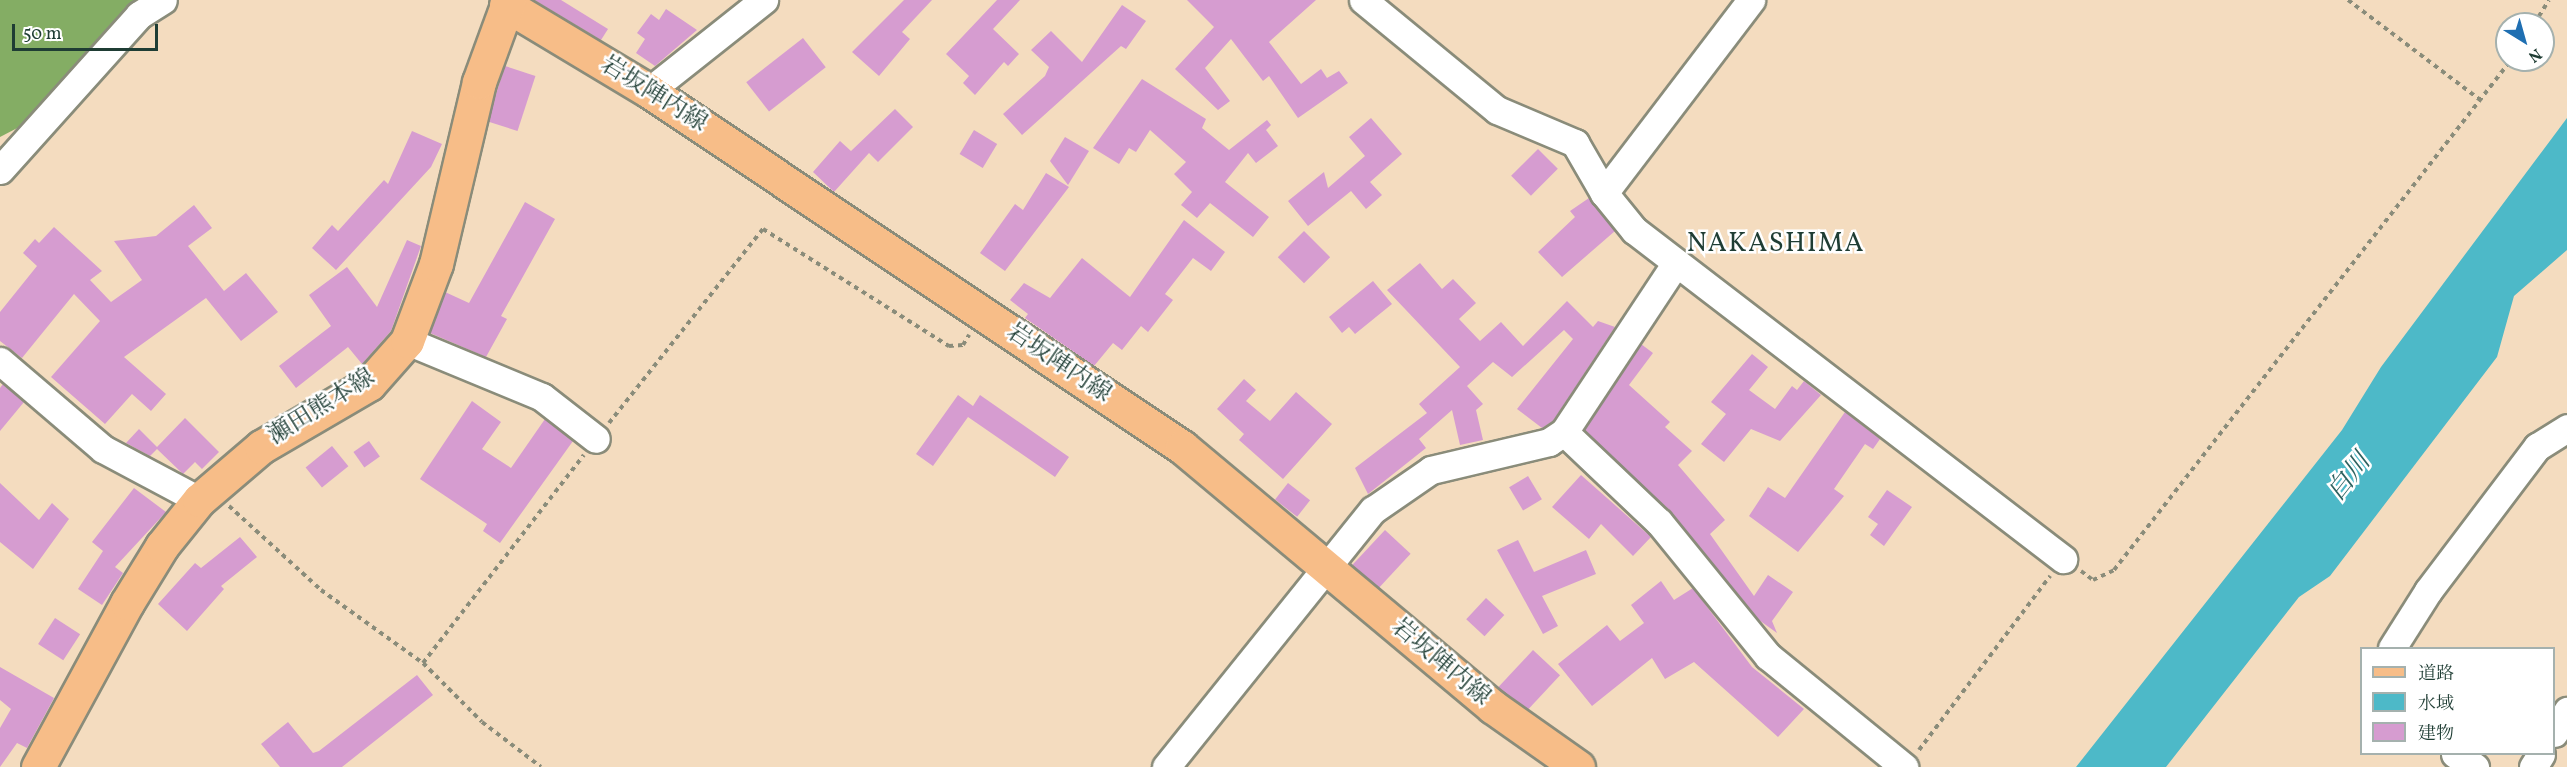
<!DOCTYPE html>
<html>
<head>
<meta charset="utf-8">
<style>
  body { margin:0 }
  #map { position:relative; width:2567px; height:767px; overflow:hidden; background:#f4dcbf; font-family:Vollkorn,"Noto Serif JP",serif }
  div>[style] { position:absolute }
  .forest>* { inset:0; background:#84ad64 }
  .water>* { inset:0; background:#4db9c8 }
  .building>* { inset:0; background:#d69cd0; transform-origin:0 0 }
  .path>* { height:4px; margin-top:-2px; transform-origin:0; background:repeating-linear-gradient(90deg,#8a8c7a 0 4.5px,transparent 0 9px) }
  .roads { filter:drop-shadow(2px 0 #8a8c7a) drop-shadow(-2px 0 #8a8c7a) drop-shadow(0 2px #8a8c7a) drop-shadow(0 -2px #8a8c7a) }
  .minor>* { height:27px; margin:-13.5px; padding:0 13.5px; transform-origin:13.5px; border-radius:13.5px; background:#fff }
  .major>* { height:33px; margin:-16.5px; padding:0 16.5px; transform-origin:16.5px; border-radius:16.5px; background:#f7bd88 }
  span { translate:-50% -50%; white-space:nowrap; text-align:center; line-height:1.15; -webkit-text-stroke:5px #fff; paint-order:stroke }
  .street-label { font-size:24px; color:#1f3d34 }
  .water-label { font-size:26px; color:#2d6260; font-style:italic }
  .quarter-label { font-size:27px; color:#1f3d34; letter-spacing:1.5px }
  .legend { position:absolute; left:2360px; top:647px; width:195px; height:108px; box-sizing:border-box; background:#fff; border:2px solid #a5b1ae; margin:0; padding:8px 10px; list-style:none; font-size:18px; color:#1f3d34 }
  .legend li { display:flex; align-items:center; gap:12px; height:30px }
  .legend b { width:30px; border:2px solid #a5b1ae }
  .north { position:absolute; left:2495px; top:12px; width:60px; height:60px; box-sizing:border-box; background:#fff; border:2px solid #a5b1ae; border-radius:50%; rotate:143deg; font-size:16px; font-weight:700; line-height:24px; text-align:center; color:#1f3d34 }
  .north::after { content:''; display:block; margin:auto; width:21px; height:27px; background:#1f6fb2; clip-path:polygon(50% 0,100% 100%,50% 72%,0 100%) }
  .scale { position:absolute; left:12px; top:24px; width:146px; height:27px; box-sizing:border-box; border:3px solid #1f3d34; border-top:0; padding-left:8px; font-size:18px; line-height:21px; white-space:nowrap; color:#1f3d34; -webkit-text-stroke:4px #fff; paint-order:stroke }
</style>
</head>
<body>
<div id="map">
  <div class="forest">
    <i style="clip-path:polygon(0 0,139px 0,25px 124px,0 137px)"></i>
  </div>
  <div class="water">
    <i style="clip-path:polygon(2567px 118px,2567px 250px,2514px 296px,2497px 357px,2330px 576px,2299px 597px,2166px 767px,2076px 767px,2342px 430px,2381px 367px)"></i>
  </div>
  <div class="building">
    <i style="clip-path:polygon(534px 0,561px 0,608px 29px,601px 40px)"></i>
    <i style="clip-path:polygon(904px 0,932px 0,902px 32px,910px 39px,879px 76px,852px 52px)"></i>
    <i style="clip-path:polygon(997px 0,1020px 0,993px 29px,1019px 54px,1008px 66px,1004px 62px,975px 95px,963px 83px,969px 76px,946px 54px)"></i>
    <i style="clip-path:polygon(1187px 0,1316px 0,1269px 42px,1301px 84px,1321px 69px,1327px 78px,1339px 71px,1348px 83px,1298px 118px,1269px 76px,1263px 81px,1231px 39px,1205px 68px,1230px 101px,1218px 110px,1175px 69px,1214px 27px)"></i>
    <i style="clip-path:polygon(1122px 5px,1146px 21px,1126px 49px,1121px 46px,1022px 135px,1003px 114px,1045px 76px,1049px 67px,1031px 50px,1051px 31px,1082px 62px)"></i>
    <i style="clip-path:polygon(666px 9px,697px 30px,655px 66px,636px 53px,645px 39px,637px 33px,651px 14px,659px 20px)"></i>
    <i style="left:803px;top:38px;width:37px;height:72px;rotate:52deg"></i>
    <i style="left:505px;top:66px;width:32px;height:58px;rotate:18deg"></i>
    <i style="clip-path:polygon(1142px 79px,1206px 119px,1202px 128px,1229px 150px,1267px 120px,1271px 125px,1266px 130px,1278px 146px,1256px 163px,1248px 153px,1225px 182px,1269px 217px,1253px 237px,1210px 203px,1197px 218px,1181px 205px,1192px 192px,1174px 174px,1186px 162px,1150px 130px,1136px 152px,1129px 148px,1119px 164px,1093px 148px)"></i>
    <i style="clip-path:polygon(895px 109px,913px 127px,878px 162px,869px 153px,834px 192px,813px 172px,840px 141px,851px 151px)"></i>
    <i style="clip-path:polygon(1371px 118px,1402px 154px,1370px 182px,1382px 195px,1366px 209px,1351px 191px,1308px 226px,1288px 201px,1324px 172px,1328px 188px,1365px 156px,1349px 137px)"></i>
    <i style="left:974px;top:130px;width:27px;height:28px;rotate:31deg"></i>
    <i style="clip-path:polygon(412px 131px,442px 144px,431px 167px,336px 270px,312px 248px,332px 225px,338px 231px,384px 180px,388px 184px)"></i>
    <i style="clip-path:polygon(1065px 137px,1089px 151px,1068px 185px,1050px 161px)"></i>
    <i style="left:1538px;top:149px;width:28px;height:38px;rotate:45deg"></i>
    <i style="clip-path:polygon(1046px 173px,1069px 187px,1005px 271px,980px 253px,1015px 204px,1023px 210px)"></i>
    <i style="clip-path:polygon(1589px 198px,1615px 231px,1562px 277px,1538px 252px,1575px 217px,1570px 211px)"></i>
    <i style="clip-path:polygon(525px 202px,555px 219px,501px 316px,507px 319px,486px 357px,430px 333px,445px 292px,469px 303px)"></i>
    <i style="clip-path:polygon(194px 205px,212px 228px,188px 246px,224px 291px,246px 273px,278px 312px,241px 341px,206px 298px,124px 357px,166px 394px,151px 411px,132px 394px,105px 424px,51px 377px,100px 321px,74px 294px,22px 358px,0 341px,0 312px,37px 266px,23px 253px,35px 239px,39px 243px,54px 227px,102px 271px,90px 280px,111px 302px,142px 280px,114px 241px,156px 236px)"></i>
    <i style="clip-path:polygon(1184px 220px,1225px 252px,1211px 271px,1193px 258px,1165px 294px,1173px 300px,1148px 332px,1141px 326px,1122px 350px,1113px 343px,1094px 366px,1025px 318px,1028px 314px,1010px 300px,1024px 283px,1050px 298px,1082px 258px,1130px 297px)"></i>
    <i style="left:1304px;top:231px;width:37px;height:37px;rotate:45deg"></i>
    <i style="clip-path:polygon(407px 240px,421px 246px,391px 331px,362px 364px,348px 347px,296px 388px,279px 366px,331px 326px,309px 295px,347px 267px,377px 307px)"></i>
    <i style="clip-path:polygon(1420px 263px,1442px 289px,1453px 279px,1476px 303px,1459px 319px,1480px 341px,1501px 322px,1523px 346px,1567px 301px,1593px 327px,1598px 321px,1615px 327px,1553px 421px,1542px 428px,1517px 409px,1573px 339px,1564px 330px,1512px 377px,1493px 362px,1467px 386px,1483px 404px,1476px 410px,1483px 440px,1460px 445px,1452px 410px,1419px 439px,1426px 448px,1368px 494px,1355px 468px,1427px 413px,1419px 404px,1460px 367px,1387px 290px)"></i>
    <i style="clip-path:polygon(1373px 281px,1392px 304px,1355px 334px,1349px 327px,1342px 333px,1329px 317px)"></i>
    <i style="clip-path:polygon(1641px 344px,1653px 353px,1629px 385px,1670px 422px,1665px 427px,1692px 451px,1678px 465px,1725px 520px,1710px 534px,1754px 596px,1768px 575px,1793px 592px,1772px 621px,1777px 633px,1759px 620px,1670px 511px,1584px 430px)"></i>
    <i style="clip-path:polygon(1752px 354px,1768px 367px,1749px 390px,1775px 409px,1792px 386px,1797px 390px,1804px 381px,1821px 395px,1780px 441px,1751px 429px,1724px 462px,1701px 444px,1726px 414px,1711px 402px)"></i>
    <i style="clip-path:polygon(1244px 379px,1256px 390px,1246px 401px,1270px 421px,1296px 392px,1332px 424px,1283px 479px,1239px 440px,1244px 434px,1217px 409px)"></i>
    <i style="clip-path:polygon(3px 384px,24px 402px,0 431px,0 388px)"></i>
    <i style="clip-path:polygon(958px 395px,973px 406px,980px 395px,1069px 457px,1055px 477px,968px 417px,933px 466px,916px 454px)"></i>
    <i style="clip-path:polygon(472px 401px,501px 422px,482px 449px,511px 468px,545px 419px,573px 441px,500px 543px,483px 531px,487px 524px,420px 479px)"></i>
    <i style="clip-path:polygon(1845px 412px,1880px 439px,1873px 449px,1865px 444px,1834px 489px,1844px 496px,1798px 552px,1749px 516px,1768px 487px,1785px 498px)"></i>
    <i style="clip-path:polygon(185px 418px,219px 452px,202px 469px,195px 462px,183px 474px,157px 449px,150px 456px,126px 443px,139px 429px,157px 447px)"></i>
    <i style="left:369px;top:441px;width:19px;height:19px;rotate:55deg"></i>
    <i style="left:332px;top:446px;width:26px;height:34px;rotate:51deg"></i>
    <i style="clip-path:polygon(1581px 475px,1651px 537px,1633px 556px,1601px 524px,1589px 539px,1552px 507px)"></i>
    <i style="left:1528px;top:476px;width:27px;height:22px;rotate:59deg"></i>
    <i style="clip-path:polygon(0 483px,39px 520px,52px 503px,69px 519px,33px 569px,0 542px)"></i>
    <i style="left:1288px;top:483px;width:28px;height:21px;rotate:38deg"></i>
    <i style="clip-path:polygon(134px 488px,166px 512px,115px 567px,123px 573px,102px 605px,78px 589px,103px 551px,92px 542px)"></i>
    <i style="clip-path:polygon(1887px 490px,1912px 507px,1884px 546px,1870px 535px,1878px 524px,1868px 517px)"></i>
    <i style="left:1385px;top:530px;width:35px;height:48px;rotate:43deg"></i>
    <i style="clip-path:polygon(240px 537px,257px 557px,221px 586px,224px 589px,187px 631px,158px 604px,195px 563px,201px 568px)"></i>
    <i style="clip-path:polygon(1518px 540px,1534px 572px,1586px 550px,1596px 574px,1542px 596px,1558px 626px,1543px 634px,1497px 550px)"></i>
    <i style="clip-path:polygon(1661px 581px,1674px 600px,1693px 588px,1752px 667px,1804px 709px,1778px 737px,1694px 662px,1665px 679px,1652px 658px,1592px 706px,1558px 664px,1607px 625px,1620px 641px,1644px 623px,1631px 605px)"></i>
    <i style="left:1486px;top:598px;width:25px;height:29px;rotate:43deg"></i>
    <i style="left:55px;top:618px;width:30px;height:31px;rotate:33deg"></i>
    <i style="left:1533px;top:650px;width:37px;height:51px;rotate:43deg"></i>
    <i style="clip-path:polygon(0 667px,54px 698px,27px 748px,17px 743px,0 767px,0 728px,11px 709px,0 700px)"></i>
    <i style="clip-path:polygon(417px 675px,433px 695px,342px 767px,280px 767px,261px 744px,288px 722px,313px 753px,319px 751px)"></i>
  </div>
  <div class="path">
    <i style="left:2348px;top:0;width:169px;rotate:37.1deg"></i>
    <i style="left:2534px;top:24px;width:28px;rotate:-58deg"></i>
    <i style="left:609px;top:423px;width:248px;rotate:-51.6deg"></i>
    <i style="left:763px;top:229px;width:220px;rotate:32.2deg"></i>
    <i style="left:949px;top:346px;width:14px;rotate:-4deg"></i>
    <i style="left:963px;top:345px;width:12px;rotate:-59deg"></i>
    <i style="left:229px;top:506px;width:125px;rotate:42.4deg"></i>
    <i style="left:321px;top:590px;width:125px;rotate:35.6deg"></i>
    <i style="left:423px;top:663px;width:83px;rotate:45deg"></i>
    <i style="left:482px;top:722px;width:74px;rotate:37.3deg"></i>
    <i style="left:2081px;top:571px;width:15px;rotate:37deg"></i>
    <i style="left:2093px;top:580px;width:23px;rotate:-25deg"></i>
    <i style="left:2114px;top:570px;width:646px;rotate:-52.1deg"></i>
    <i style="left:423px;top:663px;width:263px;rotate:-52.3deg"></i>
    <i style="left:1919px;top:750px;width:218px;rotate:-53deg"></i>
  </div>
  <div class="roads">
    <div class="minor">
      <i style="left:1363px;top:0;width:173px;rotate:39.4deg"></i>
      <i style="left:1497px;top:110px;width:85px;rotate:22.9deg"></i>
      <i style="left:1575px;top:143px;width:58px;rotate:59.9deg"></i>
      <i style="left:1604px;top:193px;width:48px;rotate:51deg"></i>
      <i style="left:1634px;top:230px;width:541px;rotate:37.48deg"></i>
      <i style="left:649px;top:91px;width:147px;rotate:-38.4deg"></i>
      <i style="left:0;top:170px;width:208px;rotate:-48.1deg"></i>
      <i style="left:139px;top:15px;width:28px;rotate:-32deg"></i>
      <i style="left:1604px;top:193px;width:243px;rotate:-52.7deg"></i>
      <i style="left:407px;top:341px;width:146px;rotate:22.5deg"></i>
      <i style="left:542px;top:397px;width:68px;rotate:37.9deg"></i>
      <i style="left:0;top:361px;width:135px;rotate:40.5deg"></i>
      <i style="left:103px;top:449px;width:109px;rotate:28deg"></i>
      <i style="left:1564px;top:432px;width:131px;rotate:43.5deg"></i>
      <i style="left:1659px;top:522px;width:173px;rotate:50.9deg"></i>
      <i style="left:1768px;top:656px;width:176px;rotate:39.2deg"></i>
      <i style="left:2392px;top:648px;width:67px;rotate:-57.7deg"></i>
      <i style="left:2428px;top:591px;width:181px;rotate:-52.9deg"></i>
      <i style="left:2537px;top:447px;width:36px;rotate:-32deg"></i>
      <i style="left:2554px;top:733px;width:26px;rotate:-59deg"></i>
      <i style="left:2455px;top:754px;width:24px;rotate:33deg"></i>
      <i style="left:1166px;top:767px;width:330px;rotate:-51.2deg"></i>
      <i style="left:1373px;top:510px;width:70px;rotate:-34.6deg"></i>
      <i style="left:1431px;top:470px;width:121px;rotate:-13.3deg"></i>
      <i style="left:1549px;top:442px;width:18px;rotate:-34deg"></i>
      <i style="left:1564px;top:432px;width:203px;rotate:-56.5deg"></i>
      <i style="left:2533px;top:767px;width:15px;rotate:-58deg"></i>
    </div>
    <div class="major">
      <i style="left:506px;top:5px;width:167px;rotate:31deg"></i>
      <i style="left:649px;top:91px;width:641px;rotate:33.74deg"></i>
      <i style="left:1182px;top:447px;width:405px;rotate:39.9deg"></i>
      <i style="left:1493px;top:707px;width:104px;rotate:35.2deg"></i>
      <i style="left:38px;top:767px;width:187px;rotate:-61.5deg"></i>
      <i style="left:127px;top:603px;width:67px;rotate:-58.4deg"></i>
      <i style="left:162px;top:546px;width:59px;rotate:-51.2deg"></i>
      <i style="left:199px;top:500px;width:82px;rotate:-40.5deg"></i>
      <i style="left:261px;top:447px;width:125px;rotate:-30.3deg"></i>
      <i style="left:369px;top:384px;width:57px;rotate:-48.5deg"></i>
      <i style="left:407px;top:341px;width:82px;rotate:-69.4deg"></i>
      <i style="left:436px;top:264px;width:187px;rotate:-76.7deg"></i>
      <i style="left:479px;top:82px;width:87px;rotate:-69.9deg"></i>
    </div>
  </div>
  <div class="street-label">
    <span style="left:653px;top:95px;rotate:32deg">岩坂陣内線</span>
    <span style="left:1058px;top:364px;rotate:34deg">岩坂陣内線</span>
    <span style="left:322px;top:408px;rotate:-32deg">瀬田熊本線</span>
    <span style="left:1440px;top:663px;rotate:40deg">岩坂陣内線</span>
  </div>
  <div class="water-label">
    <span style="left:2350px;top:478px;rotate:-52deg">白川</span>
  </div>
  <div class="quarter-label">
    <span style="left:1776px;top:245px">NAKASHIMA</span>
  </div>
  <ul class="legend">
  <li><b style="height:8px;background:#f7bd88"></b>道路</li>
  <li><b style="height:16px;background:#4db9c8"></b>水域</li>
  <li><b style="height:16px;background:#d69cd0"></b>建物</li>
  </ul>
  <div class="north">N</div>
  <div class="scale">50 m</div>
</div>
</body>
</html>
